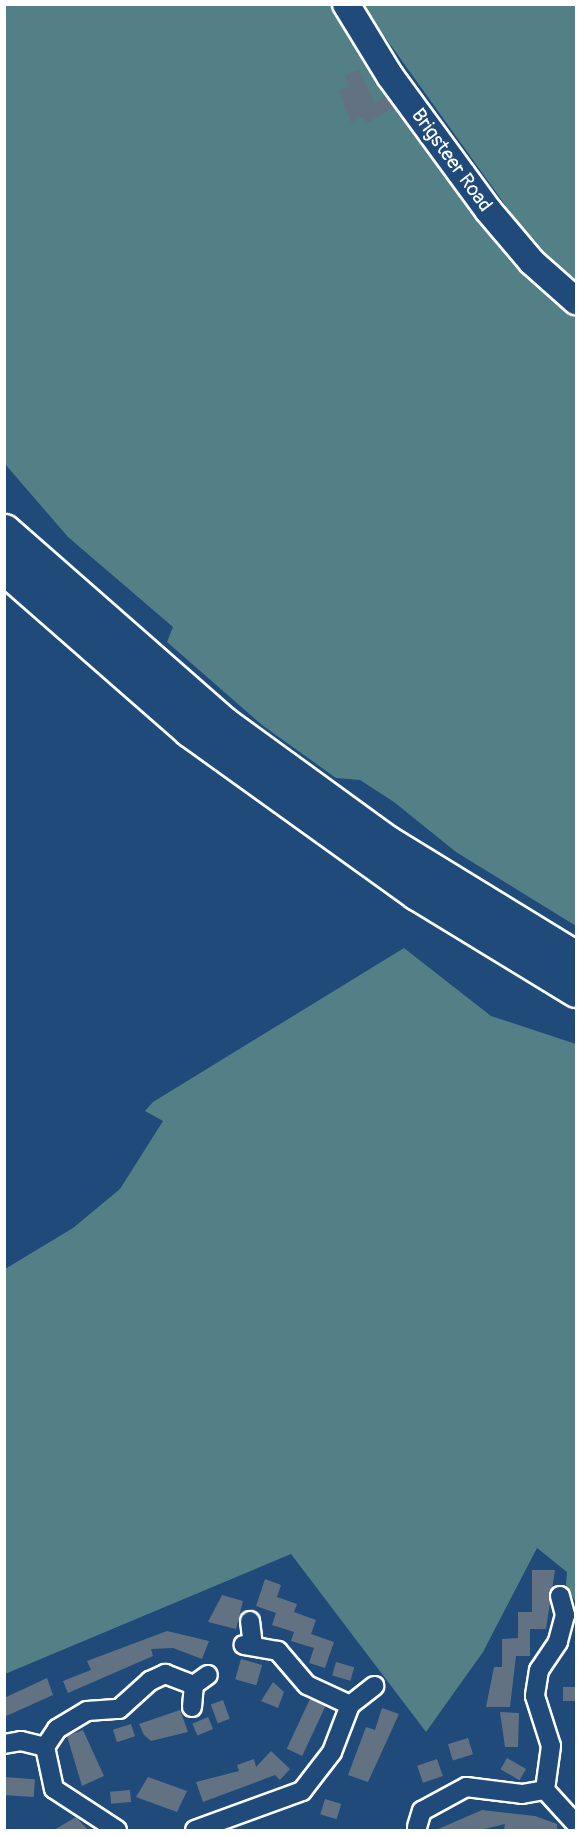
<!DOCTYPE html>
<html>
<head>
<meta charset="utf-8">
<style>
  body { margin:0 }
  #map { position:relative; width:581px; height:1835px; overflow:hidden; background:#1f4a7a; font-family:Pangolin,sans-serif }
  div>[style] { position:absolute }
  .green>* { inset:0; background:#537f87 }
  .building>* { inset:0; background:#637283; transform-origin:0 0 }
  .roads { filter:drop-shadow(2px 0 #fff) drop-shadow(-2px 0 #fff) drop-shadow(0 2px #fff) drop-shadow(0 -2px #fff) }
  .street>* { height:18px; margin:-9px; padding:0 9px; transform-origin:9px; border-radius:9px; background:#1f4a7a }
  .secondary>* { height:26px; margin:-13px; padding:0 13px; transform-origin:13px; border-radius:13px; background:#1f4a7a }
  .highway>* { height:33px; margin:-16.5px; padding:0 16.5px; transform-origin:16.5px; border-radius:16.5px; background:#1f4a7a }
  span { translate:-50% -50%; white-space:nowrap; text-align:center; line-height:1.15; -webkit-text-stroke:6px #1f4a7a; paint-order:stroke }
  .street-label { font-size:20px; color:#fff }
  .frame { position:absolute; inset:0; border:6px solid #fff; pointer-events:none }
</style>
</head>
<body>
<div id="map">
  <div class="green">
    <i style="clip-path:polygon(4px 5px,336px 5px,518px 262px,576px 318px,576px 926px,456px 852px,394px 802px,360px 780px,336px 778px,262px 725px,167px 642px,173px 627px,68px 537px,5px 464px)"></i>
    <i style="clip-path:polygon(362px 5px,576px 5px,576px 284px,536px 248px)"></i>
    <i style="clip-path:polygon(404px 948px,491px 1016px,576px 1044px,576px 1603px,566px 1585px,567px 1572px,537px 1548px,483px 1652px,426px 1732px,291px 1554px,5px 1674px,5px 1269px,73px 1228px,120px 1189px,163px 1121px,145px 1111px,153px 1102px)"></i>
  </div>
  <div class="building">
    <i style="clip-path:polygon(359px 70px,375px 104px,385px 95px,394px 107px,366px 124px,363px 117px,351px 122px,339px 90px,349px 87px,345px 75px)"></i>
    <i style="clip-path:polygon(532px 1570px,555px 1570px,546px 1629px,530px 1629px,530px 1656px,516px 1656px,510px 1707px,486px 1707px,494px 1667px,502px 1667px,502px 1639px,518px 1638px,518px 1612px,532px 1612px)"></i>
    <i style="clip-path:polygon(265px 1579px,281px 1585px,277px 1597px,297px 1604px,294px 1612px,316px 1620px,311px 1634px,334px 1642px,325px 1668px,309px 1663px,314px 1648px,291px 1641px,294px 1632px,272px 1625px,276px 1613px,256px 1606px)"></i>
    <i style="clip-path:polygon(222px 1595px,243px 1601px,236px 1629px,208px 1622px)"></i>
    <i style="clip-path:polygon(167px 1631px,209px 1641px,202px 1659px,173px 1648px,151px 1649px,153px 1656px,68px 1693px,63px 1681px,91px 1670px,87px 1661px)"></i>
    <i style="left:241px;top:1659px;width:22px;height:21px;rotate:16deg"></i>
    <i style="left:336px;top:1662px;width:19px;height:14px;rotate:16deg"></i>
    <i style="clip-path:polygon(47px 1678px,53px 1695px,4px 1717px,4px 1698px)"></i>
    <i style="clip-path:polygon(273px 1682px,284px 1692px,278px 1708px,261px 1701px)"></i>
    <i style="left:563px;top:1687px;width:13px;height:14px"></i>
    <i style="left:310px;top:1699px;width:17px;height:55px;rotate:25deg"></i>
    <i style="left:223px;top:1700px;width:20px;height:13px;rotate:70deg"></i>
    <i style="clip-path:polygon(382px 1708px,399px 1714px,368px 1782px,348px 1775px,366px 1727px,375px 1730px)"></i>
    <i style="clip-path:polygon(180px 1710px,188px 1732px,151px 1741px,144px 1735px,139px 1724px)"></i>
    <i style="clip-path:polygon(500px 1712px,519px 1713px,518px 1747px,505px 1747px)"></i>
    <i style="left:208px;top:1717px;width:13px;height:17px;rotate:67deg"></i>
    <i style="left:131px;top:1724px;width:13px;height:19px;rotate:72deg"></i>
    <i style="clip-path:polygon(83px 1730px,104px 1776px,82px 1786px,67px 1736px)"></i>
    <i style="left:468px;top:1738px;width:17px;height:21px;rotate:73deg"></i>
    <i style="clip-path:polygon(271px 1751px,290px 1769px,280px 1780px,275px 1775px,203px 1802px,196px 1782px,239px 1771px,237px 1765px,254px 1759px,256px 1767px)"></i>
    <i style="left:507px;top:1758px;width:22px;height:13px;rotate:30deg"></i>
    <i style="left:437px;top:1759px;width:18px;height:21px;rotate:71deg"></i>
    <i style="left:4px;top:1777px;width:31px;height:18px;rotate:4deg"></i>
    <i style="clip-path:polygon(148px 1777px,187px 1791px,177px 1812px,136px 1797px)"></i>
    <i style="left:130px;top:1790px;width:12px;height:20px;rotate:85deg"></i>
    <i style="left:325px;top:1799px;width:17px;height:16px;rotate:17deg"></i>
    <i style="clip-path:polygon(482px 1810px,535px 1816px,557px 1824px,557px 1830px,504px 1830px,505px 1824px,480px 1830px,436px 1830px)"></i>
    <i style="clip-path:polygon(76px 1817px,88px 1830px,54px 1830px)"></i>
  </div>
  <div class="roads">
    <div class="street">
      <i style="left:560px;top:1596px;width:20px;rotate:75deg"></i>
      <i style="left:565px;top:1615px;width:28px;rotate:105deg"></i>
      <i style="left:558px;top:1642px;width:34px;rotate:124deg"></i>
      <i style="left:539px;top:1670px;width:26px;rotate:99deg"></i>
      <i style="left:535px;top:1696px;width:52px;rotate:72.3deg"></i>
      <i style="left:551px;top:1746px;width:44px;rotate:97.8deg"></i>
      <i style="left:545px;top:1790px;width:46px;rotate:47.6deg"></i>
      <i style="left:250px;top:1621px;width:23px;rotate:83deg"></i>
      <i style="left:350px;top:1705px;width:31px;rotate:-38deg"></i>
      <i style="left:192px;top:1707px;width:22px;rotate:-85deg"></i>
      <i style="left:4px;top:1744px;width:17px;rotate:-10deg"></i>
      <i style="left:21px;top:1741px;width:25px;rotate:14deg"></i>
      <i style="left:417px;top:1827px;width:17px;rotate:-73deg"></i>
      <i style="left:422px;top:1811px;width:50px;rotate:-28.6deg"></i>
      <i style="left:466px;top:1787px;width:56px;rotate:7.1deg"></i>
      <i style="left:522px;top:1794px;width:23px;rotate:-10deg"></i>
      <i style="left:117px;top:1830px;width:75px;rotate:-146.9deg"></i>
      <i style="left:54px;top:1789px;width:43px;rotate:-102.1deg"></i>
      <i style="left:45px;top:1747px;width:22px;rotate:-56deg"></i>
      <i style="left:57px;top:1729px;width:35px;rotate:-31deg"></i>
      <i style="left:87px;top:1711px;width:32px;rotate:-4deg"></i>
      <i style="left:119px;top:1709px;width:42px;rotate:-42.1deg"></i>
      <i style="left:150px;top:1681px;width:17px;rotate:-25deg"></i>
      <i style="left:165px;top:1674px;width:31px;rotate:21deg"></i>
      <i style="left:194px;top:1685px;width:17px;rotate:-36deg"></i>
      <i style="left:195px;top:1830px;width:114px;rotate:-20deg"></i>
      <i style="left:302px;top:1791px;width:49px;rotate:-52.4deg"></i>
      <i style="left:332px;top:1752px;width:50px;rotate:-69deg"></i>
      <i style="left:350px;top:1705px;width:47px;rotate:-155.1deg"></i>
      <i style="left:307px;top:1685px;width:45px;rotate:-130.5deg"></i>
      <i style="left:278px;top:1651px;width:35px;rotate:-170deg"></i>
    </div>
    <div class="secondary">
      <i style="left:346px;top:4px;width:84px;rotate:58.6deg"></i>
      <i style="left:390px;top:76px;width:166px;rotate:53.8deg"></i>
      <i style="left:488px;top:210px;width:68px;rotate:49.8deg"></i>
      <i style="left:532px;top:262px;width:59px;rotate:41.6deg"></i>
    </div>
    <div class="highway">
      <i style="left:4px;top:531px;width:293px;rotate:41.3deg"></i>
      <i style="left:224px;top:724px;width:203px;rotate:36deg"></i>
      <i style="left:388px;top:843px;width:220px;rotate:31.5deg"></i>
      <i style="left:4px;top:567px;width:247px;rotate:41.2deg"></i>
      <i style="left:190px;top:730px;width:279px;rotate:35.7deg"></i>
      <i style="left:417px;top:893px;width:186px;rotate:31.4deg"></i>
    </div>
  </div>
  <div class="street-label">
    <span style="left:452px;top:160px;rotate:54deg">Brigsteer Road</span>
  </div>
  <div class="frame"></div>
</div>
</body>
</html>
